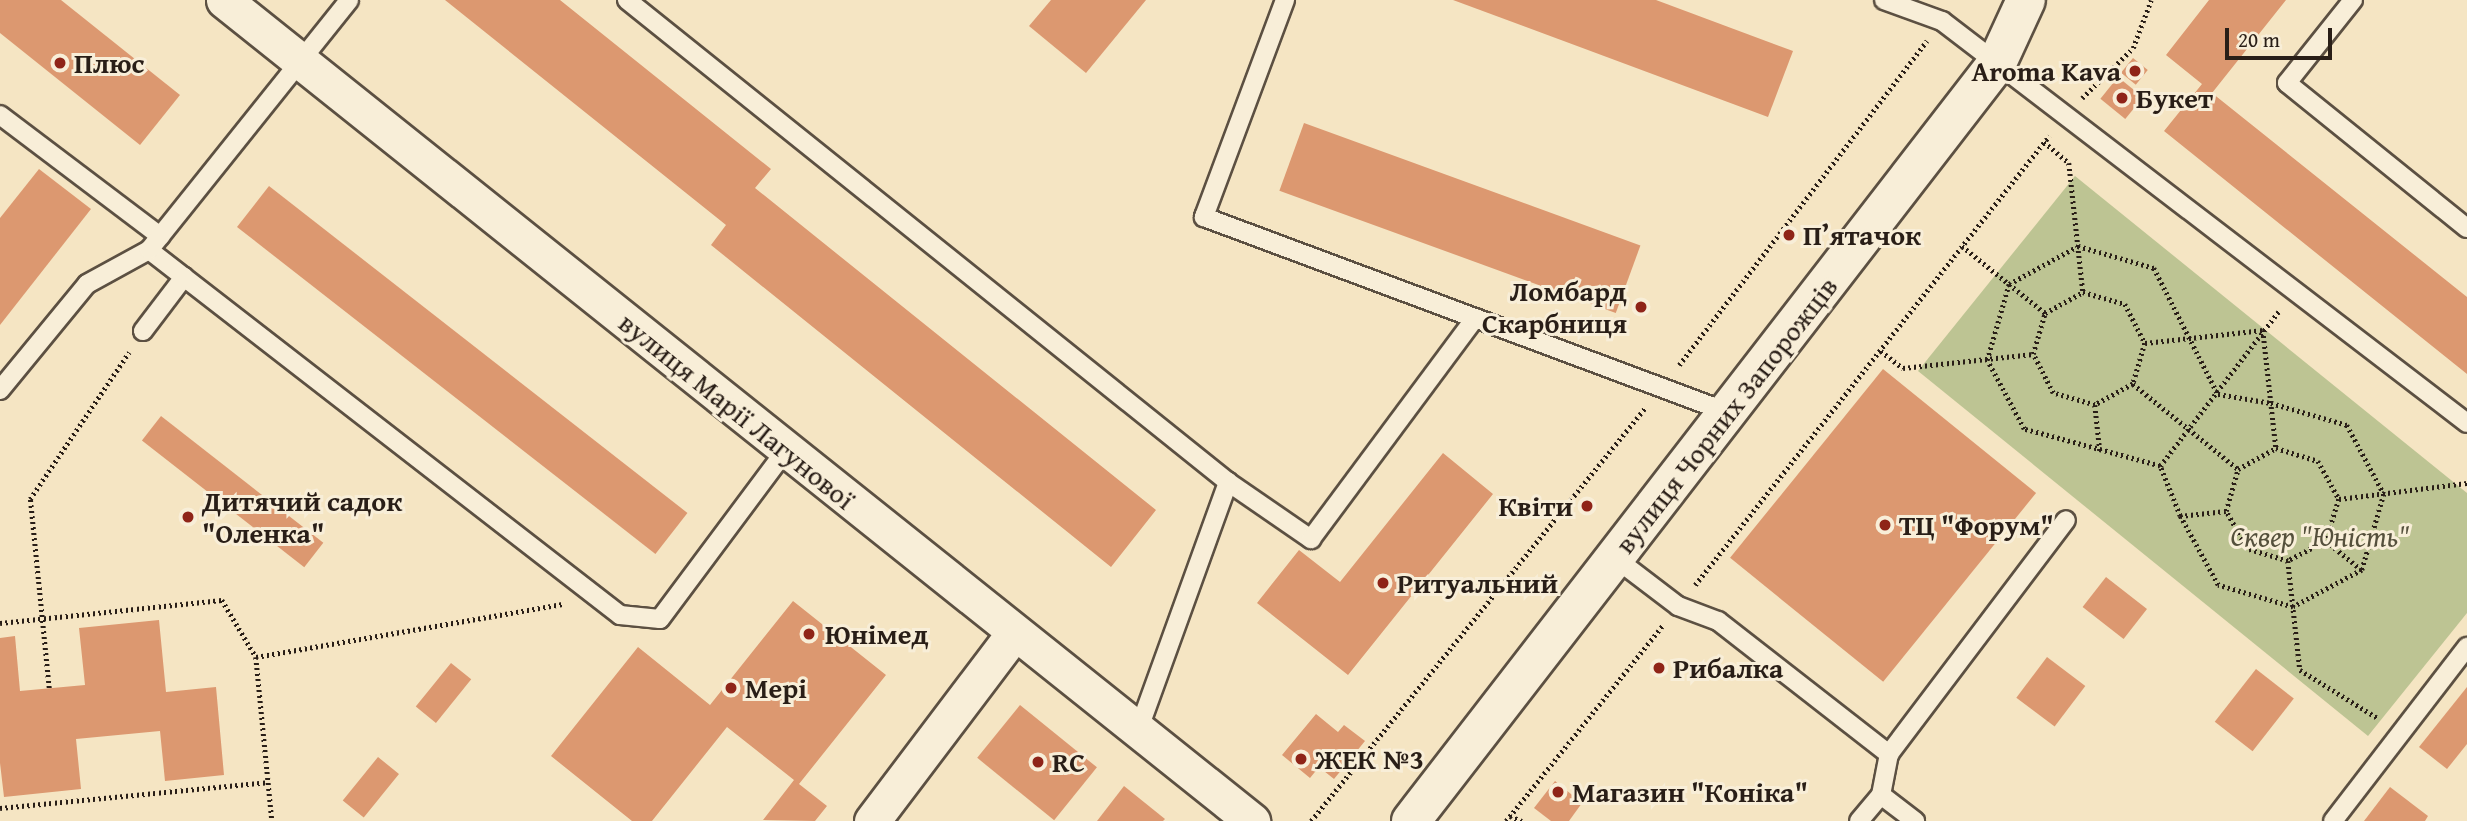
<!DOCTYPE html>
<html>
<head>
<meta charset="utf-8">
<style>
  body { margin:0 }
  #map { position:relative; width:2467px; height:821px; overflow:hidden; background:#f5e5c3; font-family:"Gentium Book Plus",serif }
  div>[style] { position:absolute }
  .green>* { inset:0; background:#bdc493 }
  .building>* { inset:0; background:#dc9870; transform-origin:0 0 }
  .path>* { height:4.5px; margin-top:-2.25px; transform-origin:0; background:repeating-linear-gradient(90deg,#291e17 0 2px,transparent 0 5.5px) }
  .roads { filter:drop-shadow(2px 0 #5c5042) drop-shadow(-2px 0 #5c5042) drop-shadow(0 2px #5c5042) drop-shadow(0 -2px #5c5042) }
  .service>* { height:18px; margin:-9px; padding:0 9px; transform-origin:9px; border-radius:9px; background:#f8eed8 }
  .minor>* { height:35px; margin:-17.5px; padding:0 17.5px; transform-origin:17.5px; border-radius:17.5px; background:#f8eed8 }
  .tertiary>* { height:38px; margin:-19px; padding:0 19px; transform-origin:19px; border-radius:19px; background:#f8eed8 }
  .dots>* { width:19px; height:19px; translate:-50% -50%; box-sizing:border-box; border:4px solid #f8eed8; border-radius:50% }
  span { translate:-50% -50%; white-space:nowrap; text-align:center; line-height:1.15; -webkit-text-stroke:6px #f8eed8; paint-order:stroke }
  .poi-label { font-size:28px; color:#291e17; font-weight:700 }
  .left { translate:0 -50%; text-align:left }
  .right { translate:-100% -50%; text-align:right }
  .street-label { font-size:28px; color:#291e17 }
  .park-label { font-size:28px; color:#55503c; font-style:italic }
  .scale { position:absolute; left:2225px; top:28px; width:107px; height:32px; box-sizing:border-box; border:4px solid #291e17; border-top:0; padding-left:9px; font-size:21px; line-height:24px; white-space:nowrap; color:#291e17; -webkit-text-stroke:5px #f8eed8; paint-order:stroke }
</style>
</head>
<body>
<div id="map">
  <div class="green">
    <i style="clip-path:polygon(2075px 176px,2467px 493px,2467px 613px,2368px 736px,1918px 371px)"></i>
  </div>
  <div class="building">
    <i style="clip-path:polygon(0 0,61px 0,180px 95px,140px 145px,0 33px)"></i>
    <i style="clip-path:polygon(445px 0,560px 0,771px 169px,755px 188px,1156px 510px,1111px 567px,711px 245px,726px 225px)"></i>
    <i style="clip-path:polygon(1051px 0,1146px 0,1086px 73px,1029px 26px)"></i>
    <i style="clip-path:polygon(1453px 0,1656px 0,1793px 51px,1768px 117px)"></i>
    <i style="clip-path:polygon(2209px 0,2286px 0,2212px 93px,2467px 297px,2467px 374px,2164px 131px,2202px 84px,2166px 55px)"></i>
    <i style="left:2133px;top:58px;width:19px;height:19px;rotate:39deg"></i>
    <i style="left:2118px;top:77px;width:32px;height:28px;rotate:39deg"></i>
    <i style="left:1304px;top:123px;width:358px;height:72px;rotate:20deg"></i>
    <i style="clip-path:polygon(39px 169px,91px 209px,0 325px,0 218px)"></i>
    <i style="left:269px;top:186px;width:531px;height:52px;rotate:38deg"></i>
    <i style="left:1883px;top:369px;width:197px;height:243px;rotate:39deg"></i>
    <i style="left:161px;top:416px;width:206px;height:31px;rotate:38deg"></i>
    <i style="clip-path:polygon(1443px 453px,1493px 494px,1348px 675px,1257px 603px,1299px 550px,1340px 582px)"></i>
    <i style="left:2106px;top:577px;width:52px;height:38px;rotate:38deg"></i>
    <i style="clip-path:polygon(793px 601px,886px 675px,799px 784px,827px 806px,815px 821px,763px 820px,794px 780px,727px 727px,652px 821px,632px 821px,551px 756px,638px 647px,710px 705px)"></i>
    <i style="clip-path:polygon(159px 620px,166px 692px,216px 687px,224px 775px,165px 781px,160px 731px,76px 739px,81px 789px,4px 797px,0 763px,0 638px,15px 636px,20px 691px,85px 685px,79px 628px)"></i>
    <i style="left:2047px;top:657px;width:48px;height:51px;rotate:37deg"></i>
    <i style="left:451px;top:663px;width:26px;height:56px;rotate:39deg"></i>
    <i style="left:2256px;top:669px;width:48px;height:67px;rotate:38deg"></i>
    <i style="clip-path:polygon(2467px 687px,2467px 744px,2447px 769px,2419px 747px)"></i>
    <i style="left:1020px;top:705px;width:99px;height:68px;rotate:39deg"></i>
    <i style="clip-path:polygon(1316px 714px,1338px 732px,1344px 725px,1365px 741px,1334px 779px,1319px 767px,1310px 778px,1282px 755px)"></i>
    <i style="left:378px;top:757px;width:27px;height:56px;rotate:39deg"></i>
    <i style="clip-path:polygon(1555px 781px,1582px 803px,1569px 821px,1551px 821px,1534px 808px)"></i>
    <i style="clip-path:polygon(1124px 786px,1165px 819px,1163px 821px,1097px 821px)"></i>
    <i style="clip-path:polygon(2390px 787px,2428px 816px,2425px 821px,2364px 821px)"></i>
  </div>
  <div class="path">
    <i style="left:2082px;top:98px;width:71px;rotate:-44.4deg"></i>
    <i style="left:2133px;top:48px;width:51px;rotate:-69.4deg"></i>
    <i style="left:2044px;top:142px;width:33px;rotate:40deg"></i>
    <i style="left:2069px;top:163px;width:130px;rotate:83.8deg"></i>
    <i style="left:1962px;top:246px;width:107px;rotate:38.9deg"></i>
    <i style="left:2078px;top:246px;width:79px;rotate:16.1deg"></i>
    <i style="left:2154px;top:268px;width:141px;rotate:63.1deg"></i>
    <i style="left:2218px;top:394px;width:54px;rotate:9.6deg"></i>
    <i style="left:2271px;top:403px;width:79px;rotate:16.1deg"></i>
    <i style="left:2347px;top:425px;width:78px;rotate:61.8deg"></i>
    <i style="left:2384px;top:494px;width:79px;rotate:106.1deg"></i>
    <i style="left:2362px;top:570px;width:78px;rotate:151.8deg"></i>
    <i style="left:2293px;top:607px;width:78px;rotate:-163.7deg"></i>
    <i style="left:2218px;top:585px;width:79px;rotate:-118.8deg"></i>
    <i style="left:2180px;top:516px;width:54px;rotate:-111.8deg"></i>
    <i style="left:2160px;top:466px;width:141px;rotate:-164.8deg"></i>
    <i style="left:2024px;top:429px;width:78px;rotate:-118.2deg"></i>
    <i style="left:1987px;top:360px;width:79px;rotate:-73.9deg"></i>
    <i style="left:2009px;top:284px;width:79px;rotate:-28.8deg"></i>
    <i style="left:2083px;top:292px;width:44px;rotate:15.9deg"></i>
    <i style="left:2125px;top:304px;width:44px;rotate:62.9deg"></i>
    <i style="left:2145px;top:343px;width:43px;rotate:106.3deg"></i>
    <i style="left:2133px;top:384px;width:43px;rotate:151.1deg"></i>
    <i style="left:2095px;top:405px;width:44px;rotate:-164.1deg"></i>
    <i style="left:2053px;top:393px;width:44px;rotate:-117.1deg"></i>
    <i style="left:2033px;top:354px;width:43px;rotate:-73.7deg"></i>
    <i style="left:2045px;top:313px;width:43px;rotate:-28.9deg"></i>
    <i style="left:2145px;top:343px;width:119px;rotate:-6.3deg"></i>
    <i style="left:2263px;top:330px;width:119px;rotate:83.7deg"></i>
    <i style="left:1881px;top:351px;width:28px;rotate:38deg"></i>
    <i style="left:1903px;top:368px;width:131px;rotate:-6.1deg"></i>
    <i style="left:1679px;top:365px;width:408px;rotate:-52.6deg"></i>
    <i style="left:2133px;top:384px;width:135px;rotate:39deg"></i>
    <i style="left:2095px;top:405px;width:46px;rotate:83.8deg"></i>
    <i style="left:2276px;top:448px;width:44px;rotate:17.2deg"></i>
    <i style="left:2318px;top:461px;width:43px;rotate:61.1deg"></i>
    <i style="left:2339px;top:499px;width:44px;rotate:107.2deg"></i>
    <i style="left:2326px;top:541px;width:43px;rotate:152.2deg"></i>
    <i style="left:2288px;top:561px;width:43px;rotate:-163.7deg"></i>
    <i style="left:2247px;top:549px;width:43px;rotate:-118.9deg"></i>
    <i style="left:2226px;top:511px;width:44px;rotate:-74.1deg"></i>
    <i style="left:2238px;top:469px;width:43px;rotate:-28.9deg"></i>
    <i style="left:2160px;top:466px;width:195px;rotate:-52.5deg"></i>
    <i style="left:2339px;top:499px;width:129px;rotate:-7.1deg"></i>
    <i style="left:2180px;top:516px;width:46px;rotate:-6.2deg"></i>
    <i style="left:2326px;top:541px;width:46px;rotate:38.9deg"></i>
    <i style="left:2288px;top:561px;width:110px;rotate:83.7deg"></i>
    <i style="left:2300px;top:670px;width:93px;rotate:31.8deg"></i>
    <i style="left:1695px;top:585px;width:572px;rotate:-51.75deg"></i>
    <i style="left:0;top:623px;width:223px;rotate:-5.9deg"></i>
    <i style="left:222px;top:600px;width:66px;rotate:59.2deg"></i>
    <i style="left:256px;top:657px;width:165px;rotate:84.4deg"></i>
    <i style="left:256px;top:657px;width:311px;rotate:-9.8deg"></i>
    <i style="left:49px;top:688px;width:190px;rotate:-95.7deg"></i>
    <i style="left:30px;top:499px;width:177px;rotate:-56deg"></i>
    <i style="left:0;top:808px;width:269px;rotate:-5.5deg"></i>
    <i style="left:1510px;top:816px;width:13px;rotate:23deg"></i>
    <i style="left:1311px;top:821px;width:531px;rotate:-51.04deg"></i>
    <i style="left:1506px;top:821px;width:251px;rotate:-51.3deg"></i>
  </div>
  <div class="roads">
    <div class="service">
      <i style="left:627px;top:0;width:770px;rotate:38.73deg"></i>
      <i style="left:1228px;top:482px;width:101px;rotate:34.5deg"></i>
      <i style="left:1311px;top:539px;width:275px;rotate:-53.4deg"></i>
      <i style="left:1285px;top:0;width:232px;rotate:110.5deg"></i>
      <i style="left:1204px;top:217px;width:558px;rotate:20.45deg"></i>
      <i style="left:1884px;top:0;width:62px;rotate:19.9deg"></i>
      <i style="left:1942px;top:21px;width:661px;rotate:37.44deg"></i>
      <i style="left:2353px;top:0;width:106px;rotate:128.5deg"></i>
      <i style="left:2287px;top:83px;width:231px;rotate:38.9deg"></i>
      <i style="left:0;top:115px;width:201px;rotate:37.1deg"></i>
      <i style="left:149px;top:250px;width:596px;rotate:37.77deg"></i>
      <i style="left:620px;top:615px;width:40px;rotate:5.7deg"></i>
      <i style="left:660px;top:619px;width:211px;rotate:-53.3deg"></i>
      <i style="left:143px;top:331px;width:68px;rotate:-52.8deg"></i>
      <i style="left:0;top:390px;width:137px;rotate:-50.6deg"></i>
      <i style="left:87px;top:284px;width:71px;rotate:-28.7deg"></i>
      <i style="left:149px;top:250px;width:320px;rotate:-51.3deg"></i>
      <i style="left:1615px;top:558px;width:79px;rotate:37.3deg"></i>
      <i style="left:1678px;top:606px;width:43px;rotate:20.6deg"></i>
      <i style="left:1718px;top:621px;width:217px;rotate:37.9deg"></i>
      <i style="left:1138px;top:731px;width:265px;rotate:-70.1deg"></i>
      <i style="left:1881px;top:795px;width:43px;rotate:37.4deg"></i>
      <i style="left:1859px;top:821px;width:34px;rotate:-50deg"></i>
      <i style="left:1881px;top:795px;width:42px;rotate:-79deg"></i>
      <i style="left:1889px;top:754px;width:293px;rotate:-52.9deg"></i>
      <i style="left:2333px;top:821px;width:220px;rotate:-52.4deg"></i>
    </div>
    <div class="minor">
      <i style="left:224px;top:0;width:1316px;rotate:38.61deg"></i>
      <i style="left:872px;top:821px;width:236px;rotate:-52.9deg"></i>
    </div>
    <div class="tertiary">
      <i style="left:1411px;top:821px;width:958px;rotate:-52.29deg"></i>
      <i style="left:1997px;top:63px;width:69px;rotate:-65.3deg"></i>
    </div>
  </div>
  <div class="dots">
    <i style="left:60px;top:63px;background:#8f2418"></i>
    <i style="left:2135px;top:71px;background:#8f2418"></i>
    <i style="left:2122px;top:98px;background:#8f2418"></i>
    <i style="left:1789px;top:235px;background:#8f2418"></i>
    <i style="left:1641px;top:307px;background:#8f2418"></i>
    <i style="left:1587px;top:506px;background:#8f2418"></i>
    <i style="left:188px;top:517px;background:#8f2418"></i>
    <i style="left:1885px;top:525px;background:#8f2418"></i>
    <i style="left:1383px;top:583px;background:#8f2418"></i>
    <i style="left:809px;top:634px;background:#8f2418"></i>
    <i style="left:1659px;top:668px;background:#8f2418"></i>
    <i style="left:731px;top:688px;background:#8f2418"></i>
    <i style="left:1301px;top:759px;background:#8f2418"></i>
    <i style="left:1038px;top:762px;background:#8f2418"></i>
    <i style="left:1558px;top:792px;background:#8f2418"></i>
  </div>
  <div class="poi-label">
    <span class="left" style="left:74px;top:63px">Плюс</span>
    <span class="right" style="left:2121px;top:71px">Aroma Kava</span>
    <span class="left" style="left:2136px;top:98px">Букет</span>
    <span class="left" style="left:1803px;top:235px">П’ятачок</span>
    <span class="right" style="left:1627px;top:307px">Ломбард<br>Скарбниця</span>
    <span class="left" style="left:202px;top:517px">Дитячий садок<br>"Оленка"</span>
    <span class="right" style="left:1573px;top:506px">Квіти</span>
    <span class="left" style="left:1899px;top:525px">ТЦ "Форум"</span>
    <span class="left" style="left:1397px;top:583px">Ритуальний</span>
    <span class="left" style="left:825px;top:634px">Юнімед</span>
    <span class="left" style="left:1673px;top:668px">Рибалка</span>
    <span class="left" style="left:745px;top:688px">Мері</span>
    <span class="left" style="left:1315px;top:759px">ЖЕК №3</span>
    <span class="left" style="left:1052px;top:762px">RC</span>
    <span class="left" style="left:1572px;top:792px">Магазин "Коніка"</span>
  </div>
  <div class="street-label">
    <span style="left:737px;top:411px;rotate:39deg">вулиця Марії Лагунової</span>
    <span style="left:1726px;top:415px;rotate:-52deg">вулиця Чорних Запорожців</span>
  </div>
  <div class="park-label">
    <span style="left:2320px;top:536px">Сквер "Юність"</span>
  </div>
  <div class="scale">20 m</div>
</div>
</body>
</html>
